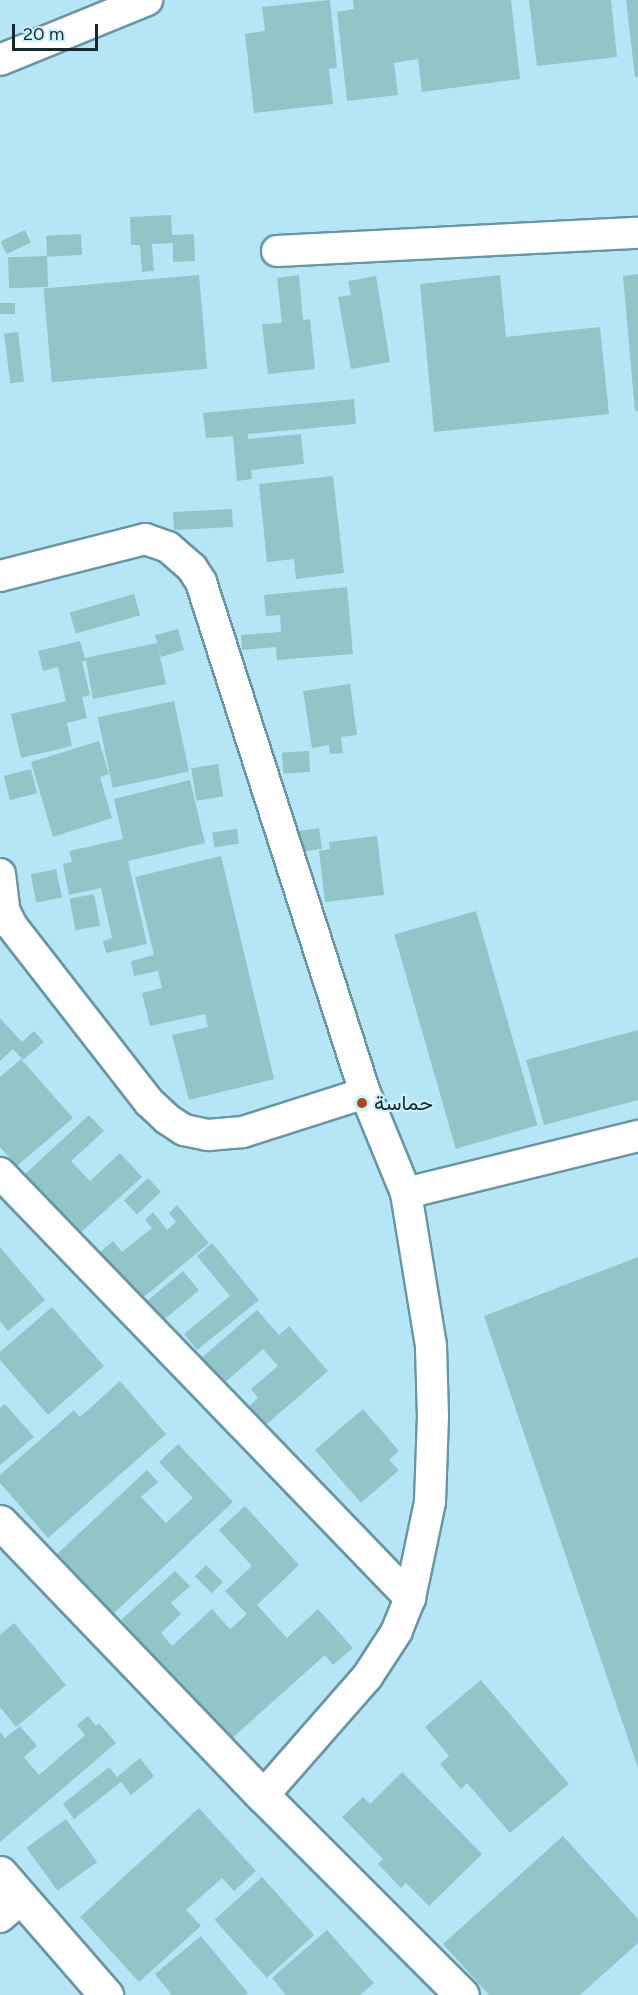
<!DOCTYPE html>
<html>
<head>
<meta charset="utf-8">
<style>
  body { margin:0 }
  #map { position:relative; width:638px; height:1995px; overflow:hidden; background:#b6e6f6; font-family:Figtree,Vazirmatn,sans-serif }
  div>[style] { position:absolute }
  .building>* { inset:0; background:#91c5c7; transform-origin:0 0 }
  .roads { filter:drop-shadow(2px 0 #6896a4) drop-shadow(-2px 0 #6896a4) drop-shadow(0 2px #6896a4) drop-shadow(0 -2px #6896a4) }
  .minor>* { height:30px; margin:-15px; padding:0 15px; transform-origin:15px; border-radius:15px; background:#fff }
  .tertiary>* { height:33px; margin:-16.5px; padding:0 16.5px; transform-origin:16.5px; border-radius:16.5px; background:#fff }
  .dots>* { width:16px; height:16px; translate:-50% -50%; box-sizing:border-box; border:3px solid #cbf1fe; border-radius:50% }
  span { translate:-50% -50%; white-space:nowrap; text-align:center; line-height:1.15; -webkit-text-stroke:4.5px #cbf1fe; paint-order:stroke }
  .poi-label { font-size:21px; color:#16292f }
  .left { translate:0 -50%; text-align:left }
  .scale { position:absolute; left:12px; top:24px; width:86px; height:27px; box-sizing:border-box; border:3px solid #16292f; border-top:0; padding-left:8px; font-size:18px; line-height:21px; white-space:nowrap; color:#16292f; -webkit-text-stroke:4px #cbf1fe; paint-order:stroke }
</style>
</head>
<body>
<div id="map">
  <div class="building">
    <i style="clip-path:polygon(330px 0,337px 68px,329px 69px,333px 104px,254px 113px,245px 34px,265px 31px,262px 7px)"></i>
    <i style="clip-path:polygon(353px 0,511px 0,520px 79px,422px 92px,418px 59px,394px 63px,398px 95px,347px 101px,337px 12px,354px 9px)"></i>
    <i style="clip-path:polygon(529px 0,611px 0,617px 57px,537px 66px)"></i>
    <i style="clip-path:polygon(626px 0,638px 0,638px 77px,635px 77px)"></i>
    <i style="clip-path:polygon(171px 215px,172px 235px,194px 234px,195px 261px,173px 262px,173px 243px,152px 244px,154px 271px,142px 272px,140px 245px,131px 245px,130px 217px)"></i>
    <i style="left:25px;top:230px;width:14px;height:27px;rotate:65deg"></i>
    <i style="left:81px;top:234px;width:21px;height:35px;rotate:87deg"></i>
    <i style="left:47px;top:256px;width:31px;height:39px;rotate:88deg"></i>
    <i style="clip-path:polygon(638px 274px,638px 411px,635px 411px,623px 276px)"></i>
    <i style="left:199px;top:275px;width:94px;height:156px;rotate:85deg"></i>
    <i style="clip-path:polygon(299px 275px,303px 320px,310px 319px,315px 369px,268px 374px,262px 324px,282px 323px,277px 278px)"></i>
    <i style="clip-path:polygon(500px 275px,506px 337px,600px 327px,609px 414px,434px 432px,420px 284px)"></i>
    <i style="clip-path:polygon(376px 276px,390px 362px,351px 369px,338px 297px,351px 295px,348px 281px)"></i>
    <i style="left:0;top:303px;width:15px;height:11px"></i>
    <i style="left:18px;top:332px;width:50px;height:14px;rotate:83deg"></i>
    <i style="clip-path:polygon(354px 399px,356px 424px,248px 434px,248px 439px,301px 434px,304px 464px,251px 470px,252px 479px,237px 481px,233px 436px,206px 438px,203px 413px)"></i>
    <i style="clip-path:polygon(333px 476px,344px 573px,296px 579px,294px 559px,267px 562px,259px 484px)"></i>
    <i style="left:232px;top:509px;width:18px;height:59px;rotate:87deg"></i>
    <i style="clip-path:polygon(347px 587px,353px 654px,277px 660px,276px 647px,242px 650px,241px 635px,281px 632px,280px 615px,266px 616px,264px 595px)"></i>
    <i style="left:134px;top:594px;width:22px;height:67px;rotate:74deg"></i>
    <i style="clip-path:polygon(178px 629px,184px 650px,161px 657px,158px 647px,166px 684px,93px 699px,86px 661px,82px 661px,90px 695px,82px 697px,87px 718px,67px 723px,72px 746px,21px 758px,11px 714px,66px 701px,58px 667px,43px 671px,38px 651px,80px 641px,85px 658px,157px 643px,155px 635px)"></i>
    <i style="clip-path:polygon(350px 684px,357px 735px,341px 737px,343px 753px,330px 754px,329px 745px,312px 748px,303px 691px)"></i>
    <i style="left:174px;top:701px;width:72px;height:78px;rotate:78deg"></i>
    <i style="clip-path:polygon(99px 741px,109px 774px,100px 777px,112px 818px,53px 837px,31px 762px)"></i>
    <i style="left:309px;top:751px;width:21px;height:27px;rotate:87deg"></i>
    <i style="left:218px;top:764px;width:33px;height:27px;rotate:81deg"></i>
    <i style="left:31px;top:769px;width:25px;height:28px;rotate:76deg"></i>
    <i style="clip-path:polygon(190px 780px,205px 843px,128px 861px,147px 944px,106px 953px,103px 941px,112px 938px,101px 888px,69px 895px,63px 864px,72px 862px,69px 851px,123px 839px,114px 799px)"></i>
    <i style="left:319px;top:828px;width:21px;height:23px;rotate:82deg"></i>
    <i style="left:237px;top:829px;width:15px;height:25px;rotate:82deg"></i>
    <i style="clip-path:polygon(377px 836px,384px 895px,325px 902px,319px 851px,330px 849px,329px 842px)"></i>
    <i style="clip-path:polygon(221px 856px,274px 1079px,189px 1100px,172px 1035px,208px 1027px,205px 1014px,150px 1026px,142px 993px,162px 988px,158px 971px,134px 976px,131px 961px,154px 955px,135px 877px)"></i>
    <i style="left:56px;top:869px;width:29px;height:26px;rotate:78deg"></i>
    <i style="left:94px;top:894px;width:32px;height:25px;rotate:79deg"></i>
    <i style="left:476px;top:911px;width:223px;height:85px;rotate:74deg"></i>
    <i style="clip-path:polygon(0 1018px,22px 1042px,34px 1031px,44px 1042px,23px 1060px,13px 1049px,0 1061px)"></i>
    <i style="clip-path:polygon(638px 1030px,638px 1100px,544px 1125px,526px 1060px)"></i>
    <i style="clip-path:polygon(21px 1059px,73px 1118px,17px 1166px,0 1147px,0 1077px)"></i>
    <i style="clip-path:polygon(89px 1115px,104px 1131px,71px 1161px,90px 1181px,120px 1153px,142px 1177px,78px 1235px,23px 1176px)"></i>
    <i style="left:148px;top:1178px;width:19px;height:33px;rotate:47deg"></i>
    <i style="clip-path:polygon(177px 1205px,209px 1243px,139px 1301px,99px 1253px,113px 1241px,122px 1252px,152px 1228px,145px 1220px,153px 1212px,167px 1230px,176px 1222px,169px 1213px)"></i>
    <i style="clip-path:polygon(212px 1243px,259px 1300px,197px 1350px,184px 1334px,230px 1296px,197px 1256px)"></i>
    <i style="clip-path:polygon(0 1247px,45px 1300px,8px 1331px,0 1321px)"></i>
    <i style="clip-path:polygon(638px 1257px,638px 1768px,484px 1316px)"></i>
    <i style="left:183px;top:1271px;width:25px;height:46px;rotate:50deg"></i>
    <i style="clip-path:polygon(52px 1307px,104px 1366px,48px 1415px,0 1360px,0 1352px)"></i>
    <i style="clip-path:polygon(257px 1310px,279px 1335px,289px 1326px,328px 1371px,260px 1430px,244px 1411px,258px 1398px,251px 1389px,278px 1366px,263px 1349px,221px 1386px,199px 1360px)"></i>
    <i style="clip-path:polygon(120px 1381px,166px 1434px,48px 1538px,0 1483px,0 1475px,74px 1410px,80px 1417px)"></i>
    <i style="clip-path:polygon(5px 1404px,34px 1437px,0 1465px,0 1408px)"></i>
    <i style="clip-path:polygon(363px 1409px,399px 1451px,389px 1460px,399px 1470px,361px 1503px,315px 1450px)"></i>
    <i style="clip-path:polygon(178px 1444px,233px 1502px,113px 1614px,57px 1554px,147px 1470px,158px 1482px,141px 1497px,166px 1523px,193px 1498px,159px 1462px)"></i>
    <i style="clip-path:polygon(245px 1506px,299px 1565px,257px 1605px,287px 1638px,318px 1609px,353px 1648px,333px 1665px,325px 1655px,231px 1739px,121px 1620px,175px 1571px,190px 1586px,171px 1603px,181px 1614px,161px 1633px,172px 1646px,212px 1609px,230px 1629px,235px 1625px,247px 1614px,225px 1591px,252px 1566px,219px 1530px)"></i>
    <i style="left:206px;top:1565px;width:24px;height:16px;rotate:45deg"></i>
    <i style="clip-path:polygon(14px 1623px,66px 1685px,16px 1727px,0 1707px,0 1635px)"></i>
    <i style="clip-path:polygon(481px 1680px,569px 1784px,510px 1833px,467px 1783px,461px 1789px,440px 1764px,449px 1756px,425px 1727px)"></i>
    <i style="clip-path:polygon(88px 1716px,96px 1726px,99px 1723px,116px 1743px,0 1842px,0 1732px,5px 1738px,20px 1726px,37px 1746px,24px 1757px,39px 1775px,85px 1735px,77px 1725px)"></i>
    <i style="clip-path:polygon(140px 1758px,154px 1776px,131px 1795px,121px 1782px,74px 1819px,63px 1804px,109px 1767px,117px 1777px)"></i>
    <i style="clip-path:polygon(402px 1772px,482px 1854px,429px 1906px,406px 1883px,401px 1888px,378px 1864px,383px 1859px,342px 1817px,363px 1797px,370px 1804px)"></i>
    <i style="clip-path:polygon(199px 1808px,256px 1871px,234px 1891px,222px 1878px,186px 1910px,201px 1926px,139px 1982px,80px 1917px)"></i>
    <i style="left:66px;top:1819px;width:53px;height:49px;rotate:54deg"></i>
    <i style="clip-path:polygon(563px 1836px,638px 1919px,638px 1943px,580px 1995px,489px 1995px,443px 1944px)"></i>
    <i style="left:262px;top:1877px;width:78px;height:64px;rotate:48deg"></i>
    <i style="clip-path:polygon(327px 1930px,374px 1983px,360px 1995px,286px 1995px,272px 1978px)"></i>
    <i style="clip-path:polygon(201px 1936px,248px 1993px,245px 1995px,172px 1995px,155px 1974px)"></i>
  </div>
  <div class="roads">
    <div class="minor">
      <i style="left:0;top:60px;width:159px;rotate:-22.2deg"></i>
      <i style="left:277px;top:251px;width:361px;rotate:-2.9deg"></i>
      <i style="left:0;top:576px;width:150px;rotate:-14.3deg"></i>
      <i style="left:145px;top:539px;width:24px;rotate:19deg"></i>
      <i style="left:168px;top:547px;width:32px;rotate:41deg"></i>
      <i style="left:192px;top:568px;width:17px;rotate:57deg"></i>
      <i style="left:201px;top:582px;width:537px;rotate:72.21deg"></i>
      <i style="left:365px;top:1093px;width:108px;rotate:67.7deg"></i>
      <i style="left:406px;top:1193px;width:155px;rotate:80.7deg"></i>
      <i style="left:431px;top:1346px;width:70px;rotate:88.4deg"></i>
      <i style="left:433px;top:1416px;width:86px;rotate:92deg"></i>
      <i style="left:430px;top:1502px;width:98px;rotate:101.8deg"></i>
      <i style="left:410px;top:1598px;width:35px;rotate:112deg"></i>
      <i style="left:397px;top:1631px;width:55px;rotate:123.1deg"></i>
      <i style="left:367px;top:1677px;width:158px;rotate:131.2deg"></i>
      <i style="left:0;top:874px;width:38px;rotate:83deg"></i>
      <i style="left:5px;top:912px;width:16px;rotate:63deg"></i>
      <i style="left:12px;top:926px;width:223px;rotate:52.1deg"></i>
      <i style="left:149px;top:1102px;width:25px;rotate:43deg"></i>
      <i style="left:167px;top:1119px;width:20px;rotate:33deg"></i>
      <i style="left:184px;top:1130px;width:25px;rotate:12deg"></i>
      <i style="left:208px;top:1135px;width:35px;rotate:-5deg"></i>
      <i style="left:243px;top:1132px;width:128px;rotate:-17.7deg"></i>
      <i style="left:0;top:1173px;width:591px;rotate:46.03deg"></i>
      <i style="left:406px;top:1193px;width:239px;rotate:-13.8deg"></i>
      <i style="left:0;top:1917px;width:29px;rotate:-41deg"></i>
    </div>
    <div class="tertiary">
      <i style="left:0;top:1522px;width:380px;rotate:46.2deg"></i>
      <i style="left:263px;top:1796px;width:281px;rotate:45deg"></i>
      <i style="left:0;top:1873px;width:162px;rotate:49deg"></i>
    </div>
  </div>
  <div class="dots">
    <i style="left:362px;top:1103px;background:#ac461e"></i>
  </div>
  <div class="poi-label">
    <span class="left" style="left:374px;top:1103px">حماسة</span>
  </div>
  <div class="scale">20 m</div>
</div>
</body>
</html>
